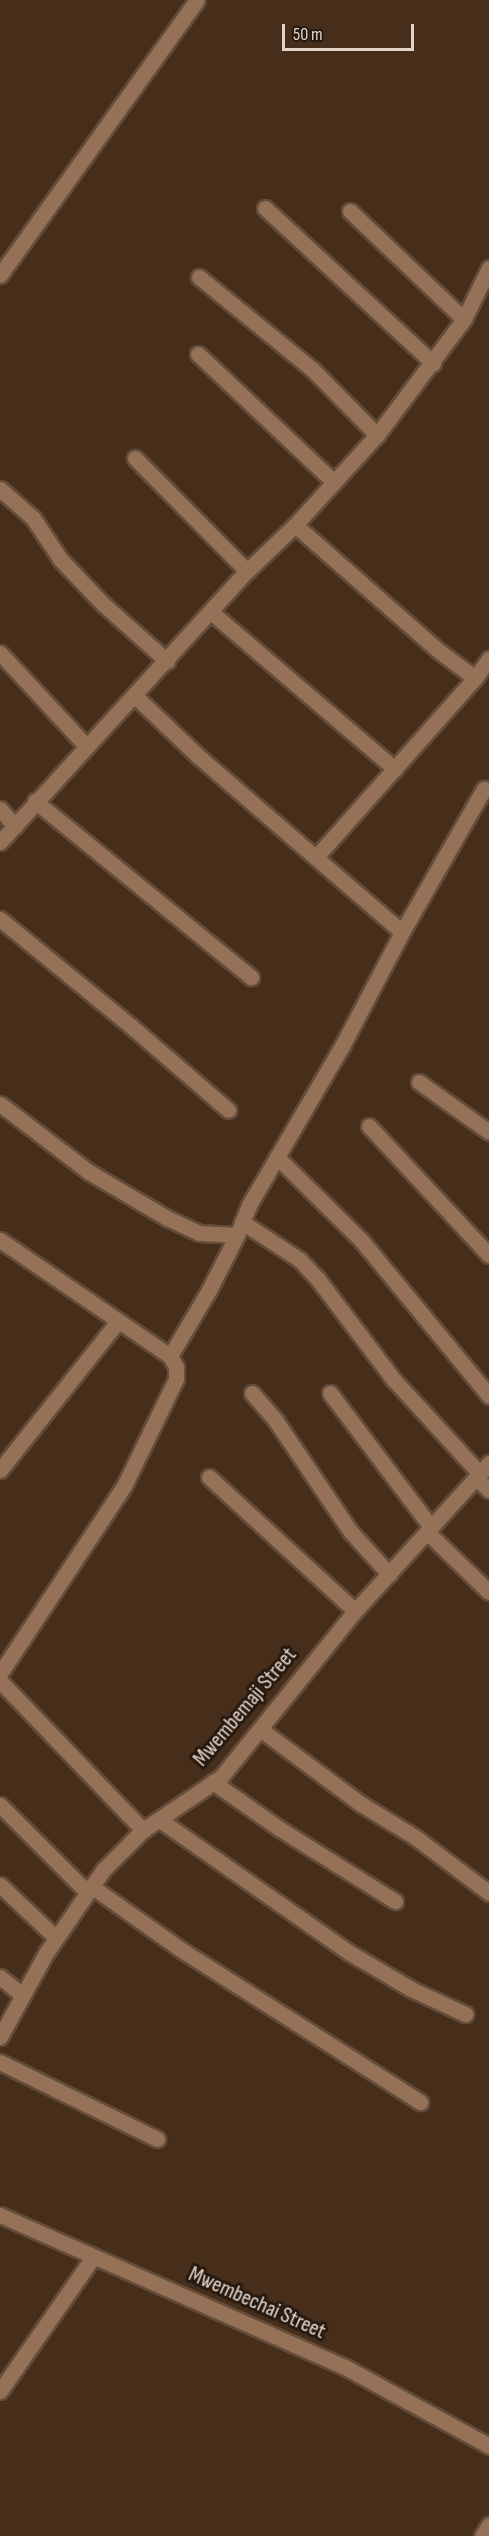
<!DOCTYPE html>
<html>
<head>
<meta charset="utf-8">
<style>
  body { margin:0 }
  #map { position:relative; width:489px; height:2536px; overflow:hidden; background:#472e1a; font-family:"Sofia Sans Condensed",sans-serif }
  div>[style] { position:absolute }
  .roads { filter:drop-shadow(2px 0 #634c39) drop-shadow(-2px 0 #634c39) drop-shadow(0 2px #634c39) drop-shadow(0 -2px #634c39) }
  .minor>* { height:15px; margin:-7.5px; padding:0 7.5px; transform-origin:7.5px; border-radius:7.5px; background:#947157 }
  span { translate:-50% -50%; white-space:nowrap; text-align:center; line-height:1.15; -webkit-text-stroke:6px #251910; paint-order:stroke }
  .street-label { font-size:22px; color:#e4d4c8 }
  .scale { position:absolute; left:282px; top:24px; width:132px; height:27px; box-sizing:border-box; border:3px solid #e4d4c8; border-top:0; padding-left:8px; font-size:18px; line-height:21px; white-space:nowrap; color:#e4d4c8; -webkit-text-stroke:4px #251910; paint-order:stroke }
</style>
</head>
<body>
<div id="map">
  <div class="roads">
    <div class="minor">
      <i style="left:265px;top:208px;width:229px;rotate:42.7deg"></i>
      <i style="left:350px;top:211px;width:157px;rotate:43.5deg"></i>
      <i style="left:0;top:275px;width:338px;rotate:-54.4deg"></i>
      <i style="left:199px;top:277px;width:146px;rotate:39.2deg"></i>
      <i style="left:312px;top:369px;width:93px;rotate:45.4deg"></i>
      <i style="left:198px;top:354px;width:187px;rotate:43.3deg"></i>
      <i style="left:135px;top:458px;width:159px;rotate:45.3deg"></i>
      <i style="left:0;top:489px;width:44px;rotate:41.3deg"></i>
      <i style="left:33px;top:518px;width:50px;rotate:56.3deg"></i>
      <i style="left:61px;top:560px;width:61px;rotate:46.3deg"></i>
      <i style="left:103px;top:604px;width:86px;rotate:41.7deg"></i>
      <i style="left:295px;top:525px;width:191px;rotate:41.2deg"></i>
      <i style="left:439px;top:651px;width:45px;rotate:36.9deg"></i>
      <i style="left:211px;top:612px;width:242px;rotate:40.5deg"></i>
      <i style="left:0;top:653px;width:127px;rotate:47.2deg"></i>
      <i style="left:135px;top:696px;width:87px;rotate:43.6deg"></i>
      <i style="left:198px;top:756px;width:269px;rotate:40.8deg"></i>
      <i style="left:35px;top:801px;width:279px;rotate:39.2deg"></i>
      <i style="left:0;top:809px;width:23px;rotate:49deg"></i>
      <i style="left:0;top:842px;width:367px;rotate:-47.7deg"></i>
      <i style="left:247px;top:571px;width:66px;rotate:-43.8deg"></i>
      <i style="left:295px;top:525px;width:122px;rotate:-47.7deg"></i>
      <i style="left:377px;top:435px;width:145px;rotate:-53.1deg"></i>
      <i style="left:464px;top:319px;width:57px;rotate:-63.9deg"></i>
      <i style="left:316px;top:857px;width:239px;rotate:-48.4deg"></i>
      <i style="left:475px;top:678px;width:24px;rotate:-54deg"></i>
      <i style="left:0;top:919px;width:171px;rotate:39.3deg"></i>
      <i style="left:132px;top:1027px;width:127px;rotate:40.8deg"></i>
      <i style="left:419px;top:1082px;width:86px;rotate:35.5deg"></i>
      <i style="left:0;top:1104px;width:112px;rotate:37.4deg"></i>
      <i style="left:89px;top:1172px;width:91px;rotate:30.5deg"></i>
      <i style="left:167px;top:1218px;width:35px;rotate:25deg"></i>
      <i style="left:199px;top:1233px;width:38px;rotate:3deg"></i>
      <i style="left:369px;top:1126px;width:176px;rotate:47.1deg"></i>
      <i style="left:277px;top:1157px;width:118px;rotate:44.7deg"></i>
      <i style="left:361px;top:1240px;width:202px;rotate:50.6deg"></i>
      <i style="left:242px;top:1222px;width:69px;rotate:33.2deg"></i>
      <i style="left:300px;top:1260px;width:25px;rotate:47deg"></i>
      <i style="left:317px;top:1278px;width:128px;rotate:53deg"></i>
      <i style="left:394px;top:1380px;width:127px;rotate:47.5deg"></i>
      <i style="left:0;top:1240px;width:206px;rotate:34.3deg"></i>
      <i style="left:170px;top:1356px;width:13px;rotate:61deg"></i>
      <i style="left:176px;top:1367px;width:12px;rotate:90deg"></i>
      <i style="left:176px;top:1379px;width:119px;rotate:115.9deg"></i>
      <i style="left:124px;top:1486px;width:224px;rotate:123.5deg"></i>
      <i style="left:170px;top:1356px;width:77px;rotate:-59.4deg"></i>
      <i style="left:209px;top:1290px;width:62px;rotate:-63deg"></i>
      <i style="left:237px;top:1235px;width:32px;rotate:-68deg"></i>
      <i style="left:249px;top:1205px;width:184px;rotate:-59.7deg"></i>
      <i style="left:342px;top:1046px;width:129px;rotate:-62.2deg"></i>
      <i style="left:402px;top:932px;width:165px;rotate:-60.2deg"></i>
      <i style="left:252px;top:1393px;width:37px;rotate:49deg"></i>
      <i style="left:276px;top:1421px;width:134px;rotate:56deg"></i>
      <i style="left:351px;top:1532px;width:57px;rotate:47.9deg"></i>
      <i style="left:330px;top:1393px;width:168px;rotate:53deg"></i>
      <i style="left:0;top:1470px;width:190px;rotate:-51.6deg"></i>
      <i style="left:209px;top:1477px;width:198px;rotate:42.5deg"></i>
      <i style="left:476px;top:1478px;width:18px;rotate:43deg"></i>
      <i style="left:427px;top:1532px;width:86px;rotate:44.1deg"></i>
      <i style="left:0;top:1681px;width:207px;rotate:46.2deg"></i>
      <i style="left:260px;top:1729px;width:126px;rotate:36.6deg"></i>
      <i style="left:361px;top:1804px;width:63px;rotate:31.4deg"></i>
      <i style="left:415px;top:1837px;width:93px;rotate:37.1deg"></i>
      <i style="left:213px;top:1782px;width:82px;rotate:35deg"></i>
      <i style="left:280px;top:1829px;width:136px;rotate:32.1deg"></i>
      <i style="left:0;top:1805px;width:123px;rotate:45deg"></i>
      <i style="left:160px;top:1820px;width:232px;rotate:35deg"></i>
      <i style="left:350px;top:1953px;width:71px;rotate:30.5deg"></i>
      <i style="left:411px;top:1989px;width:60px;rotate:24.8deg"></i>
      <i style="left:0;top:1885px;width:77px;rotate:43.4deg"></i>
      <i style="left:91px;top:1886px;width:109px;rotate:35.3deg"></i>
      <i style="left:180px;top:1949px;width:285px;rotate:32.5deg"></i>
      <i style="left:0;top:1977px;width:28px;rotate:39deg"></i>
      <i style="left:0;top:2037px;width:96px;rotate:-61.3deg"></i>
      <i style="left:46px;top:1953px;width:102px;rotate:-55.4deg"></i>
      <i style="left:104px;top:1869px;width:55px;rotate:-45deg"></i>
      <i style="left:143px;top:1830px;width:94px;rotate:-34.2deg"></i>
      <i style="left:221px;top:1777px;width:213px;rotate:-51.1deg"></i>
      <i style="left:355px;top:1611px;width:200px;rotate:-47.8deg"></i>
      <i style="left:0;top:2062px;width:175px;rotate:26.1deg"></i>
      <i style="left:0;top:2215px;width:377px;rotate:23.8deg"></i>
      <i style="left:345px;top:2367px;width:164px;rotate:28.7deg"></i>
      <i style="left:0;top:2391px;width:163px;rotate:-55.2deg"></i>
      <i style="left:482px;top:2536px;width:13px;rotate:-58deg"></i>
    </div>
  </div>
  <div class="street-label">
    <span style="left:245px;top:1707px;rotate:-50deg">Mwembemaji Street</span>
    <span style="left:257px;top:2303px;rotate:24deg">Mwembechai Street</span>
  </div>
  <div class="scale">50 m</div>
</div>
</body>
</html>
